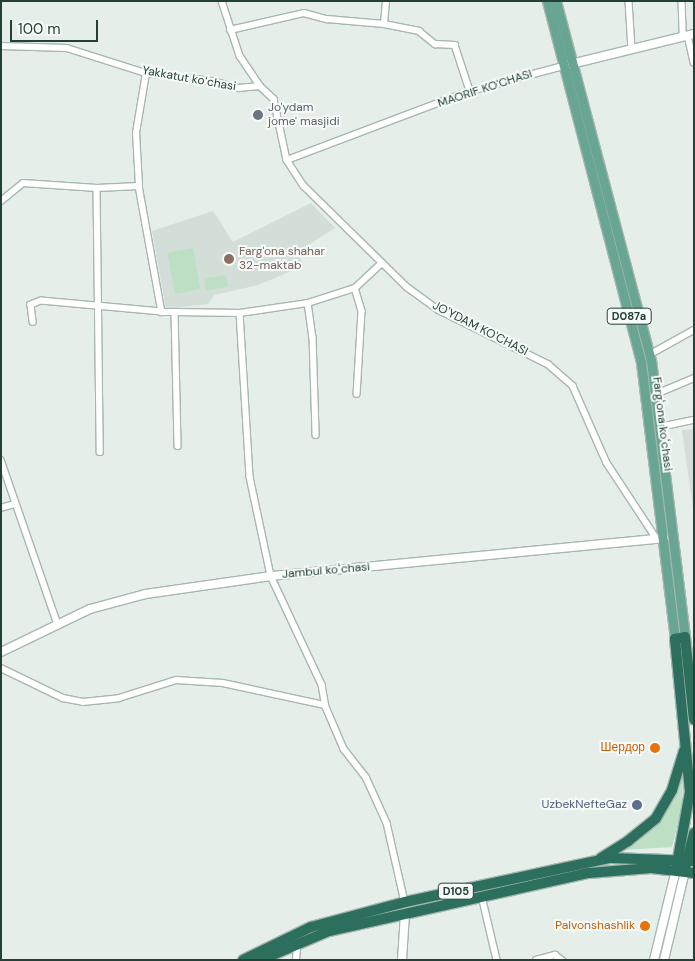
<!DOCTYPE html>
<html>
<head>
<meta charset="utf-8">
<style>
  body { margin:0 }
  #map { position:relative; width:695px; height:961px; overflow:hidden; background:#e5eee9; font-family:"DM Sans",sans-serif }
  div>[style] { position:absolute }
  .built>* { inset:0; background:#d3ded8 }
  .green>* { inset:0; background:#bde0c5; transform-origin:0 0 }
  .roads { filter:drop-shadow(1px 0 #a7b7b0) drop-shadow(-1px 0 #a7b7b0) drop-shadow(0 1px #a7b7b0) drop-shadow(0 -1px #a7b7b0) }
  .street>* { height:5.5px; margin:-2.75px; padding:0 2.75px; transform-origin:2.75px; border-radius:2.75px; background:#fff }
  .secondary>* { height:8px; margin:-4px; padding:0 4px; transform-origin:4px; border-radius:4px; background:#fff }
  .primary>* { height:9px; margin:-4.5px; padding:0 4.5px; transform-origin:4.5px; border-radius:4.5px; background:#68a592 }
  .highway>* { height:10px; margin:-5px; padding:0 5px; transform-origin:5px; border-radius:5px; background:#2d6f5e }
  .dots>* { width:14px; height:14px; translate:-50% -50%; box-sizing:border-box; border:2px solid #f6faf8; border-radius:50% }
  span { translate:-50% -50%; white-space:nowrap; text-align:center; line-height:1.15; -webkit-text-stroke:4px #f6faf8; paint-order:stroke }
  .shield-label span { padding:1px 4px; background:#f6faf8; border:1px solid; border-radius:4px; -webkit-text-stroke-width:0 }
  .shield-label { font-size:11px; color:#234137; font-weight:700 }
  .street-label { font-size:12px; color:#234137 }
  .worship-label { font-size:12px; color:#5b616d }
  .left { translate:0 -50%; text-align:left }
  .education-label { font-size:12px; color:#785e54 }
  .food-label { font-size:12px; color:#c56008 }
  .right { translate:-100% -50%; text-align:right }
  .service-label { font-size:12px; color:#4e5e75 }
  .frame { position:absolute; inset:0; border:2px solid #234137; pointer-events:none }
  .scale { position:absolute; left:10px; top:20px; width:88px; height:22px; box-sizing:border-box; border:2px solid #234137; border-top:0; padding-left:6px; font-size:15px; line-height:18px; white-space:nowrap; color:#234137; -webkit-text-stroke:4px #f6faf8; paint-order:stroke }
</style>
</head>
<body>
<div id="map">
  <div class="built">
    <i style="clip-path:polygon(311px 203px,335px 228px,297px 252px,304px 266px,258px 285px,214px 295px,208px 304px,166px 309px,152px 231px,213px 211px,233px 242px)"></i>
    <i style="clip-path:polygon(694px 429px,694px 515px,682px 430px)"></i>
  </div>
  <div class="green">
    <i style="left:193px;top:248px;width:42px;height:26px;rotate:80deg"></i>
    <i style="left:226px;top:275px;width:12px;height:22px;rotate:81deg"></i>
    <i style="clip-path:polygon(683px 772px,682px 808px,672px 847px,623px 850px,662px 817px)"></i>
  </div>
  <div class="roads">
    <div class="street">
      <i style="left:222px;top:1px;width:58px;rotate:71.9deg"></i>
      <i style="left:240px;top:56px;width:36px;rotate:56deg"></i>
      <i style="left:260px;top:86px;width:19px;rotate:43deg"></i>
      <i style="left:274px;top:99px;width:62px;rotate:78deg"></i>
      <i style="left:287px;top:160px;width:31px;rotate:57deg"></i>
      <i style="left:304px;top:186px;width:144px;rotate:44.4deg"></i>
      <i style="left:407px;top:287px;width:39px;rotate:36deg"></i>
      <i style="left:439px;top:310px;width:122px;rotate:26.4deg"></i>
      <i style="left:548px;top:364px;width:33px;rotate:41deg"></i>
      <i style="left:573px;top:386px;width:84px;rotate:66.2deg"></i>
      <i style="left:607px;top:463px;width:91px;rotate:56.7deg"></i>
      <i style="left:629px;top:1px;width:49px;rotate:86.5deg"></i>
      <i style="left:682px;top:1px;width:36px;rotate:88deg"></i>
      <i style="left:384px;top:24px;width:36px;rotate:11deg"></i>
      <i style="left:419px;top:31px;width:21px;rotate:39deg"></i>
      <i style="left:435px;top:44px;width:20px;rotate:3deg"></i>
      <i style="left:455px;top:45px;width:48px;rotate:71.9deg"></i>
      <i style="left:230px;top:30px;width:76px;rotate:-12.9deg"></i>
      <i style="left:304px;top:13px;width:24px;rotate:15deg"></i>
      <i style="left:327px;top:19px;width:57px;rotate:5deg"></i>
      <i style="left:384px;top:24px;width:23px;rotate:-85deg"></i>
      <i style="left:688px;top:36px;width:27px;rotate:77deg"></i>
      <i style="left:1px;top:46px;width:66px;rotate:1.7deg"></i>
      <i style="left:67px;top:48px;width:83px;rotate:17.6deg"></i>
      <i style="left:146px;top:73px;width:66px;rotate:6.9deg"></i>
      <i style="left:212px;top:81px;width:27px;rotate:15deg"></i>
      <i style="left:238px;top:88px;width:22px;rotate:-5deg"></i>
      <i style="left:287px;top:160px;width:196px;rotate:-20.7deg"></i>
      <i style="left:470px;top:91px;width:96px;rotate:-15deg"></i>
      <i style="left:139px;top:186px;width:53px;rotate:-93.2deg"></i>
      <i style="left:136px;top:133px;width:61px;rotate:-80.5deg"></i>
      <i style="left:97px;top:188px;width:264px;rotate:89.3deg"></i>
      <i style="left:1px;top:201px;width:28px;rotate:-39deg"></i>
      <i style="left:23px;top:183px;width:74px;rotate:3.9deg"></i>
      <i style="left:97px;top:188px;width:42px;rotate:-2.7deg"></i>
      <i style="left:139px;top:186px;width:128px;rotate:79.7deg"></i>
      <i style="left:162px;top:312px;width:121px;rotate:-174.8deg"></i>
      <i style="left:41px;top:301px;width:11px;rotate:158deg"></i>
      <i style="left:31px;top:305px;width:17px;rotate:83deg"></i>
      <i style="left:355px;top:288px;width:24px;rotate:73deg"></i>
      <i style="left:362px;top:311px;width:83px;rotate:93.4deg"></i>
      <i style="left:308px;top:303px;width:49px;rotate:-17.7deg"></i>
      <i style="left:355px;top:288px;width:35px;rotate:-43deg"></i>
      <i style="left:162px;top:312px;width:13px"></i>
      <i style="left:175px;top:312px;width:134px;rotate:88.7deg"></i>
      <i style="left:175px;top:312px;width:65px;rotate:0.9deg"></i>
      <i style="left:240px;top:313px;width:164px;rotate:86.5deg"></i>
      <i style="left:250px;top:477px;width:101px;rotate:78deg"></i>
      <i style="left:271px;top:576px;width:120px;rotate:64.9deg"></i>
      <i style="left:322px;top:685px;width:22px;rotate:80deg"></i>
      <i style="left:326px;top:707px;width:46px;rotate:66.8deg"></i>
      <i style="left:344px;top:749px;width:36px;rotate:52deg"></i>
      <i style="left:366px;top:777px;width:51px;rotate:65.5deg"></i>
      <i style="left:387px;top:823px;width:81px;rotate:77.2deg"></i>
      <i style="left:240px;top:313px;width:69px;rotate:-8.4deg"></i>
      <i style="left:308px;top:303px;width:34px;rotate:82deg"></i>
      <i style="left:313px;top:337px;width:98px;rotate:88.2deg"></i>
      <i style="left:649px;top:355px;width:51px;rotate:-29.1deg"></i>
      <i style="left:656px;top:394px;width:41px;rotate:-22.8deg"></i>
      <i style="left:660px;top:427px;width:35px;rotate:-12deg"></i>
      <i style="left:1px;top:460px;width:175px;rotate:70.9deg"></i>
      <i style="left:1px;top:508px;width:15px;rotate:-16deg"></i>
      <i style="left:1px;top:668px;width:69px;rotate:25.8deg"></i>
      <i style="left:63px;top:698px;width:20px;rotate:11deg"></i>
      <i style="left:83px;top:702px;width:36px;rotate:-6deg"></i>
      <i style="left:119px;top:698px;width:60px;rotate:-17.5deg"></i>
      <i style="left:176px;top:680px;width:47px;rotate:3.7deg"></i>
      <i style="left:223px;top:683px;width:104px;rotate:12.2deg"></i>
      <i style="left:482px;top:896px;width:66px;rotate:76.8deg"></i>
      <i style="left:296px;top:960px;width:16px;rotate:-86deg"></i>
      <i style="left:536px;top:960px;width:20px;rotate:-15deg"></i>
      <i style="left:555px;top:955px;width:9px;rotate:36deg"></i>
    </div>
    <div class="secondary">
      <i style="left:567px;top:65px;width:131px;rotate:-13.7deg"></i>
      <i style="left:1px;top:652px;width:99px;rotate:-25.8deg"></i>
      <i style="left:90px;top:609px;width:58px;rotate:-15deg"></i>
      <i style="left:146px;top:594px;width:126px;rotate:-8.2deg"></i>
      <i style="left:271px;top:576px;width:395px;rotate:-5.5deg"></i>
      <i style="left:402px;top:960px;width:47px;rotate:-86.3deg"></i>
      <i style="left:654px;top:960px;width:93px;rotate:-76.3deg"></i>
      <i style="left:664px;top:960px;width:91px;rotate:-76.7deg"></i>
    </div>
    <div class="primary">
      <i style="left:547px;top:1px;width:373px;rotate:75.4deg"></i>
      <i style="left:641px;top:362px;width:279px;rotate:83deg"></i>
      <i style="left:556px;top:1px;width:371px;rotate:75.2deg"></i>
      <i style="left:651px;top:360px;width:279px;rotate:83deg"></i>
    </div>
    <div class="highway">
      <i style="left:601px;top:858px;width:32px;rotate:-32deg"></i>
      <i style="left:628px;top:841px;width:36px;rotate:-39deg"></i>
      <i style="left:656px;top:818px;width:32px;rotate:-60deg"></i>
      <i style="left:672px;top:790px;width:41px;rotate:-72.9deg"></i>
      <i style="left:677px;top:864px;width:73px;rotate:-79.8deg"></i>
      <i style="left:690px;top:792px;width:154px;rotate:-95.6deg"></i>
      <i style="left:675px;top:639px;width:10px;rotate:-11deg"></i>
      <i style="left:685px;top:637px;width:83px;rotate:83.8deg"></i>
      <i style="left:686px;top:865px;width:33px;rotate:-76deg"></i>
      <i style="left:243px;top:960px;width:76px;rotate:-25.9deg"></i>
      <i style="left:311px;top:927px;width:97px;rotate:-14.9deg"></i>
      <i style="left:405px;top:902px;width:210px;rotate:-12.1deg"></i>
      <i style="left:610px;top:858px;width:84px;rotate:2deg"></i>
      <i style="left:261px;top:960px;width:74px;rotate:-23.1deg"></i>
      <i style="left:329px;top:931px;width:266px;rotate:-12.6deg"></i>
      <i style="left:589px;top:873px;width:62px;rotate:-4.6deg"></i>
      <i style="left:651px;top:868px;width:43px;rotate:6.6deg"></i>
    </div>
  </div>
  <div class="dots">
    <i style="left:258px;top:115px;background:#6b7280"></i>
    <i style="left:229px;top:259px;background:#8d6e63"></i>
    <i style="left:655px;top:748px;background:#e8710a"></i>
    <i style="left:637px;top:805px;background:#5c6f8a"></i>
    <i style="left:645px;top:926px;background:#e8710a"></i>
  </div>
  <div class="shield-label">
    <span style="left:629px;top:316px">D087a</span>
    <span style="left:456px;top:891px">D105</span>
  </div>
  <div class="street-label">
    <span style="left:189px;top:79px;rotate:10deg">Yakkatut koʻchasi</span>
    <span style="left:485px;top:89px;rotate:-18deg">MAORIF KO'CHASI</span>
    <span style="left:480px;top:329px;rotate:27deg">JO'YDAM KO'CHASI</span>
    <span style="left:662px;top:424px;rotate:83deg">Fargʻona koʻchasi</span>
    <span style="left:326px;top:571px;rotate:-5deg">Jambul koʻchasi</span>
  </div>
  <div class="worship-label">
    <span class="left" style="left:268px;top:115px">Jo'ydam<br>jome' masjidi</span>
  </div>
  <div class="education-label">
    <span class="left" style="left:239px;top:259px">Farg'ona shahar<br>32-maktab</span>
  </div>
  <div class="food-label">
    <span class="right" style="left:645px;top:748px">Шердор</span>
    <span class="right" style="left:635px;top:926px">Palvonshashlik</span>
  </div>
  <div class="service-label">
    <span class="right" style="left:627px;top:805px">UzbekNefteGaz</span>
  </div>
  <div class="frame"></div>
  <div class="scale">100 m</div>
</div>
</body>
</html>
